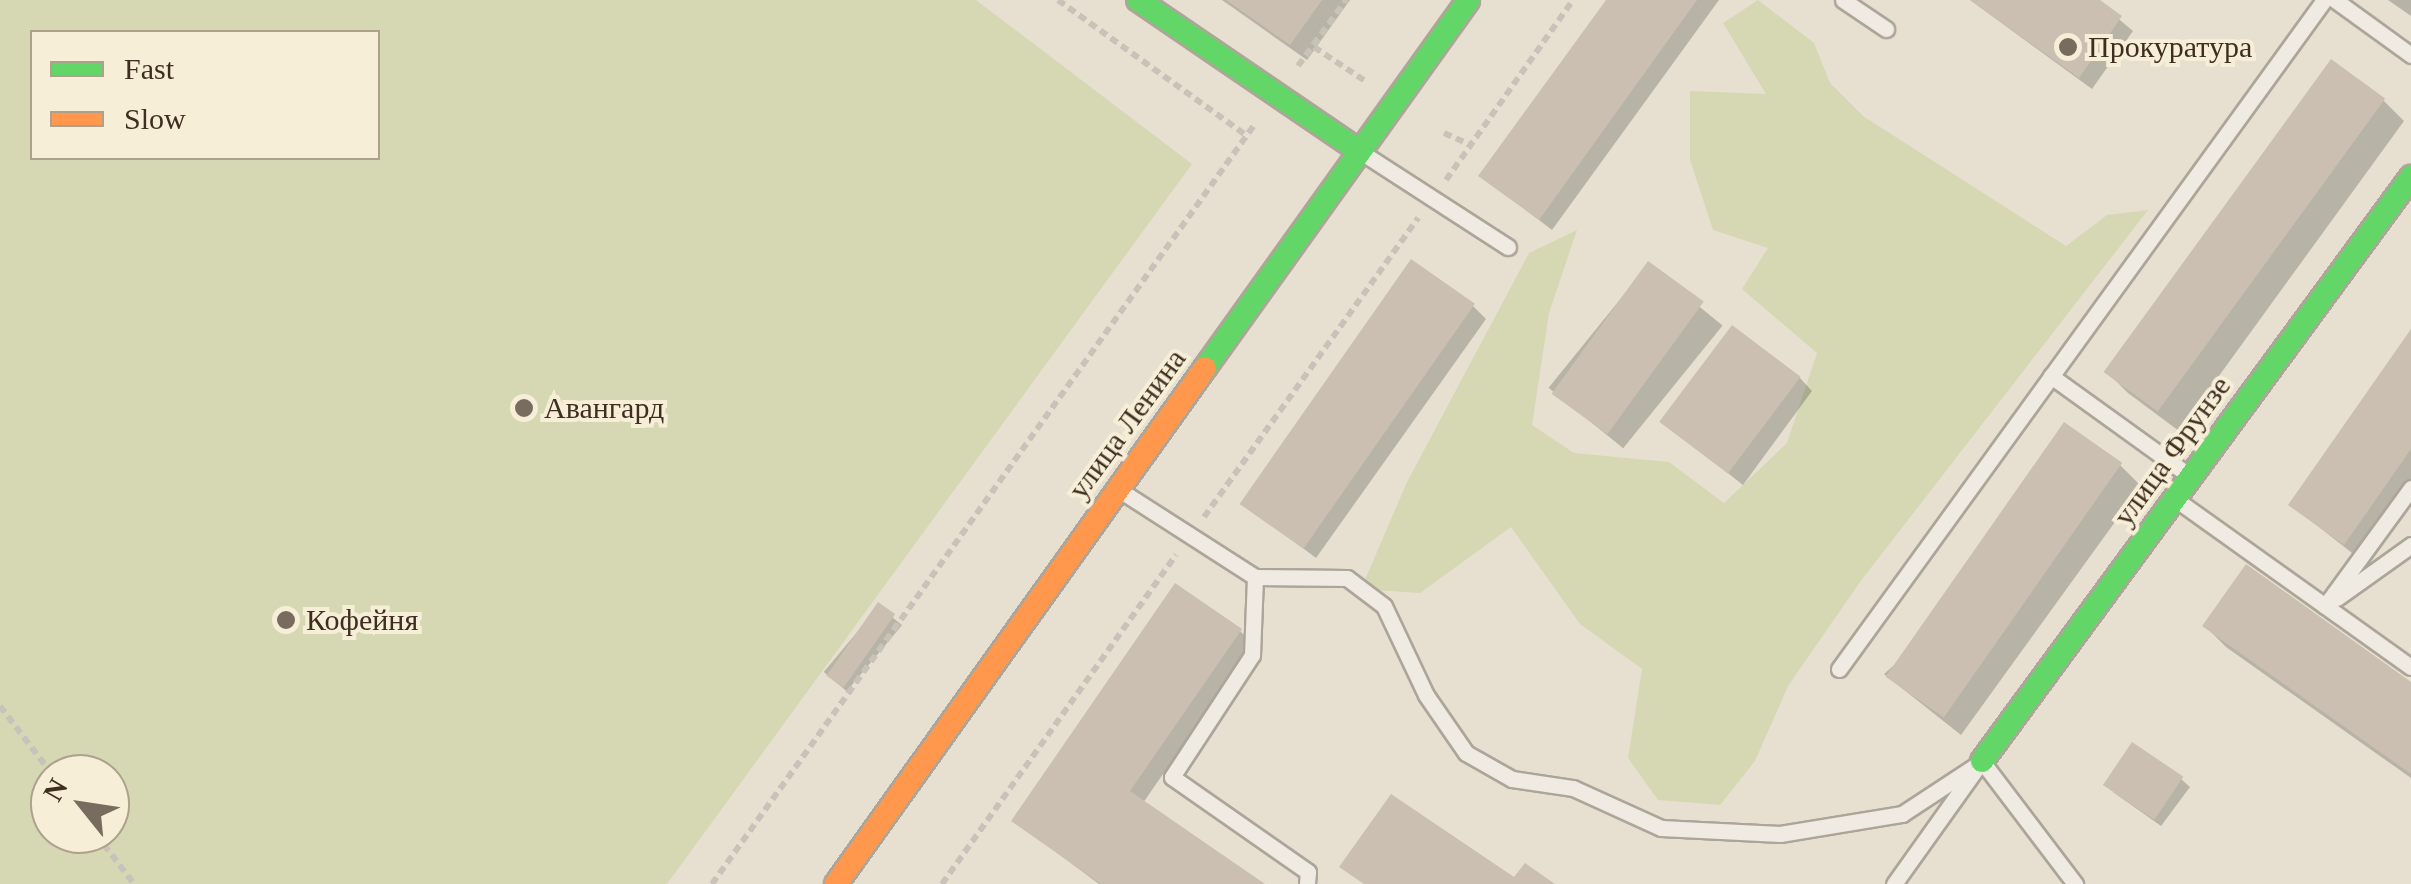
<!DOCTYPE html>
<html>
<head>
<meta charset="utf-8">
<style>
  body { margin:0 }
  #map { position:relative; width:2411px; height:884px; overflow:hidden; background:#e7e0d1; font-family:Georgia,serif }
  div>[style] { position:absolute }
  .green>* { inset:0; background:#d6d7b3 }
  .shadow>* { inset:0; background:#0003; transform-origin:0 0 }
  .building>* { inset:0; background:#cbbfb2; transform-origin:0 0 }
  .path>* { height:6px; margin-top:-3px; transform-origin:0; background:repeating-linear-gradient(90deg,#c8c2b9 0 8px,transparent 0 13px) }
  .roads { filter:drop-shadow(2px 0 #ada599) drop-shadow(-2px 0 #ada599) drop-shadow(0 2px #ada599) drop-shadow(0 -2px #ada599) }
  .lane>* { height:15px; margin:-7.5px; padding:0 7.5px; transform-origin:7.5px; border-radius:7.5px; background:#efebe3 }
  .fast>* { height:22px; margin:-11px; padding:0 11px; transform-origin:11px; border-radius:11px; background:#63d668 }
  .slow>* { height:22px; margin:-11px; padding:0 11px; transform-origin:11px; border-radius:11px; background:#ff974d }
  .dots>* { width:28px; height:28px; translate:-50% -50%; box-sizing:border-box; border:5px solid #f7eed8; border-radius:50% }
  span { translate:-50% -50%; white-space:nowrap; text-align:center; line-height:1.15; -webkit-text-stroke:8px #f7eed8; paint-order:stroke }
  .poi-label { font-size:30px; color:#3d2e20 }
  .left { translate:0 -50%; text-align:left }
  .street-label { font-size:30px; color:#3d2e20 }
  .legend { position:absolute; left:30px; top:30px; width:350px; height:130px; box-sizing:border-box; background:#f7eed8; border:2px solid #ada18e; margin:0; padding:12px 18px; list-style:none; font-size:30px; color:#3d2e20 }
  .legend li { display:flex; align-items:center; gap:20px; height:50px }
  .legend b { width:50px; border:2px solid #ada18e }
  .north { position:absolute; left:30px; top:754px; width:100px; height:100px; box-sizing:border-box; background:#f7eed8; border:2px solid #ada18e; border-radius:50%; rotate:300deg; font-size:28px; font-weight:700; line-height:40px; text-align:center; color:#3d2e20 }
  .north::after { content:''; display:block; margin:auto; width:35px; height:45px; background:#786c5e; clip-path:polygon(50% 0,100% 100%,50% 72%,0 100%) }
</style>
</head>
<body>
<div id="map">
  <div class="green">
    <i style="clip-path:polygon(evenodd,0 0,976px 0,1192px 164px,667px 884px,0 884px,0 0,32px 32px,378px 32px,378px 158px,32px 158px,32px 32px,0 0,50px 774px,110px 774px,110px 834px,50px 834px,50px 774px)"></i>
    <i style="clip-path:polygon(1758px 0,1814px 43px,1830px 83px,1863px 116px,2066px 246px,2107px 215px,2148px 210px,1860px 582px,1788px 686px,1755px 761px,1720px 805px,1658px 800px,1628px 758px,1642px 669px,1580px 624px,1511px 527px,1420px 593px,1361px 589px,1407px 482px,1529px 253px,1577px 230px,1549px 313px,1532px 425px,1574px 453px,1669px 462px,1724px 503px,1787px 443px,1817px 353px,1742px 289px,1768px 248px,1713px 230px,1690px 160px,1690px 91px,1766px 94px,1723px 23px)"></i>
  </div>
  <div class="shadow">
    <i style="clip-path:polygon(1222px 0,1350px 0,1307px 60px)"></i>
    <i style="clip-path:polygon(1609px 0,1719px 0,1552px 230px,1482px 176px)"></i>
    <i style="clip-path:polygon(1970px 0,2096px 0,2133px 31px,2092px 89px)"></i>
    <i style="clip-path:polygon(2388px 0,2411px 0,2411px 16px)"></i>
    <i style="clip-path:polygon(2383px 100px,2404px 121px,2179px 431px,2128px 393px,2107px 372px)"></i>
    <i style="left:1648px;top:265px;width:96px;height:158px;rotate:39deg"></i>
    <i style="clip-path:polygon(1473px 306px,1486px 319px,1316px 558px,1242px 502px)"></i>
    <i style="clip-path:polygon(2411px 334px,2411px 500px,2366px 564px,2291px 505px)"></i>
    <i style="clip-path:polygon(1800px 378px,1812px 391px,1743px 485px,1663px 422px)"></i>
    <i style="clip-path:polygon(2120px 465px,2141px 486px,1961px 735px,1884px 674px)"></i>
    <i style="left:879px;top:606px;width:30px;height:86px;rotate:40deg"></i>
    <i style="clip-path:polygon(2205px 626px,2411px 685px,2411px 778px,2226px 647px)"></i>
    <i style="clip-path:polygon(1240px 631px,1253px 644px,1143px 803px,1260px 884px,1099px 884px,1014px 821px)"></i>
    <i style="clip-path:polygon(2181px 779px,2190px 787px,2161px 826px,2113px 792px)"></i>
  </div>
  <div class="building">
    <i style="clip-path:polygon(1226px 0,1322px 0,1290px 45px)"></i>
    <i style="clip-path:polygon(1606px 0,1697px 0,1539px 220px,1478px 176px)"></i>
    <i style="clip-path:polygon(1970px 0,2100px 0,2122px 16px,2079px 78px)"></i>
    <i style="left:2331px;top:59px;width:67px;height:387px;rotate:36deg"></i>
    <i style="left:1411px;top:259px;width:78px;height:299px;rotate:35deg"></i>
    <i style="left:1648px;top:261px;width:69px;height:164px;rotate:36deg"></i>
    <i style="left:1732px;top:325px;width:86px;height:121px;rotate:37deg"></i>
    <i style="clip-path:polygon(2411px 329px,2411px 449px,2344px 545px,2288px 505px)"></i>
    <i style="left:2064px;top:422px;width:71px;height:311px;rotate:35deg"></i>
    <i style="clip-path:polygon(2246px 564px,2411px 682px,2411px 774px,2202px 626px)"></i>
    <i style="clip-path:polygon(1175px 583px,1242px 629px,1130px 791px,1265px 884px,1101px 884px,1011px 821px)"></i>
    <i style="left:878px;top:602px;width:21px;height:90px;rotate:35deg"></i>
    <i style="left:2132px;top:742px;width:62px;height:52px;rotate:34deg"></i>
    <i style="clip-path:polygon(1391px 794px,1514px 877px,1525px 863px,1555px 884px,1364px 884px,1339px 867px)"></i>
  </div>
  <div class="path">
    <i style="left:1058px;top:0;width:233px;rotate:35.7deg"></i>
    <i style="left:1314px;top:47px;width:61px;rotate:33.7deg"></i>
    <i style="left:1298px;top:66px;width:82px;rotate:-54deg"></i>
    <i style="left:1444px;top:133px;width:30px;rotate:24deg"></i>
    <i style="left:1446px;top:180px;width:220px;rotate:-54.8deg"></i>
    <i style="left:1204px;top:517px;width:368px;rotate:-54.4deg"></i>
    <i style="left:0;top:706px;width:86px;rotate:52.6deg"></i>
    <i style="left:96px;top:834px;width:63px;rotate:52.8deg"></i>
    <i style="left:712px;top:884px;width:934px;rotate:-54.46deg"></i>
    <i style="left:942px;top:884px;width:404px;rotate:-54.6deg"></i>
  </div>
  <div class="roads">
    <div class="lane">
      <i style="left:1843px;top:0;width:52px;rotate:34deg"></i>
      <i style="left:2335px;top:0;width:94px;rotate:35.9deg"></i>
      <i style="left:1361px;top:152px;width:175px;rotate:32.9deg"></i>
      <i style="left:2051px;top:376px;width:168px;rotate:35.8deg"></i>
      <i style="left:1121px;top:491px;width:159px;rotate:32.7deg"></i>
      <i style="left:1255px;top:577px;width:92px;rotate:0.6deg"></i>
      <i style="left:1347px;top:578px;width:46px;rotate:37.1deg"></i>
      <i style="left:1384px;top:606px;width:98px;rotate:64.7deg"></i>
      <i style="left:1426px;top:695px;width:70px;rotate:55.4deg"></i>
      <i style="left:1466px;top:753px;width:53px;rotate:29.5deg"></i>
      <i style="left:1512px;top:779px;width:62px;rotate:8.4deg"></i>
      <i style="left:1573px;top:788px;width:97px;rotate:24.4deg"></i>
      <i style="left:1661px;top:828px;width:119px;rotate:2.9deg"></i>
      <i style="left:1780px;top:834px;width:124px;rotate:-9.3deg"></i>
      <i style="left:1902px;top:814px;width:91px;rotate:-33.3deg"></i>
      <i style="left:2178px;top:501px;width:286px;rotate:35.5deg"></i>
      <i style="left:1255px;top:577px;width:78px;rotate:92.2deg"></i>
      <i style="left:1252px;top:655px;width:146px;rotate:123.3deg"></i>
      <i style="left:1172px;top:777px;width:166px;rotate:34.9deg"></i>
      <i style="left:1308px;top:872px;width:12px;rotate:95deg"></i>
      <i style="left:2337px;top:598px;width:91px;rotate:-35.6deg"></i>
      <i style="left:2325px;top:606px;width:146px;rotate:-53.9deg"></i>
      <i style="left:1839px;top:669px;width:826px;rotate:-54.06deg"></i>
      <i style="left:1984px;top:764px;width:151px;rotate:52.8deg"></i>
      <i style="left:1894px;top:884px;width:141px;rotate:-54.5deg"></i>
    </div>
    <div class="fast">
      <i style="left:1138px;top:0;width:268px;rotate:34.3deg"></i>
      <i style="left:1205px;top:368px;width:452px;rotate:-54.4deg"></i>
      <i style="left:1982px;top:761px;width:725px;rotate:-53.7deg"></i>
    </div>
    <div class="slow">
      <i style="left:836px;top:884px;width:634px;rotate:-54.43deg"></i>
    </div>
  </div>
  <div class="dots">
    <i style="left:2068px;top:47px;background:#786c5e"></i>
    <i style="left:524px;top:408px;background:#786c5e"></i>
    <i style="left:286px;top:620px;background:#786c5e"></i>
  </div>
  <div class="poi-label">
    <span class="left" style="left:2088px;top:47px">Прокуратура</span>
    <span class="left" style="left:544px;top:408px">Авангард</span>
    <span class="left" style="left:306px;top:620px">Кофейня</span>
  </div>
  <div class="street-label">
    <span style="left:1127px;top:424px;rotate:-54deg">улица Ленина</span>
    <span style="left:2172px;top:451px;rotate:-54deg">улица Фрунзе</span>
  </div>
  <ul class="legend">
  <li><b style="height:12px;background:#63d668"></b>Fast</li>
  <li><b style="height:12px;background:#ff974d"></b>Slow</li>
  </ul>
  <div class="north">N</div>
</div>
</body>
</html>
